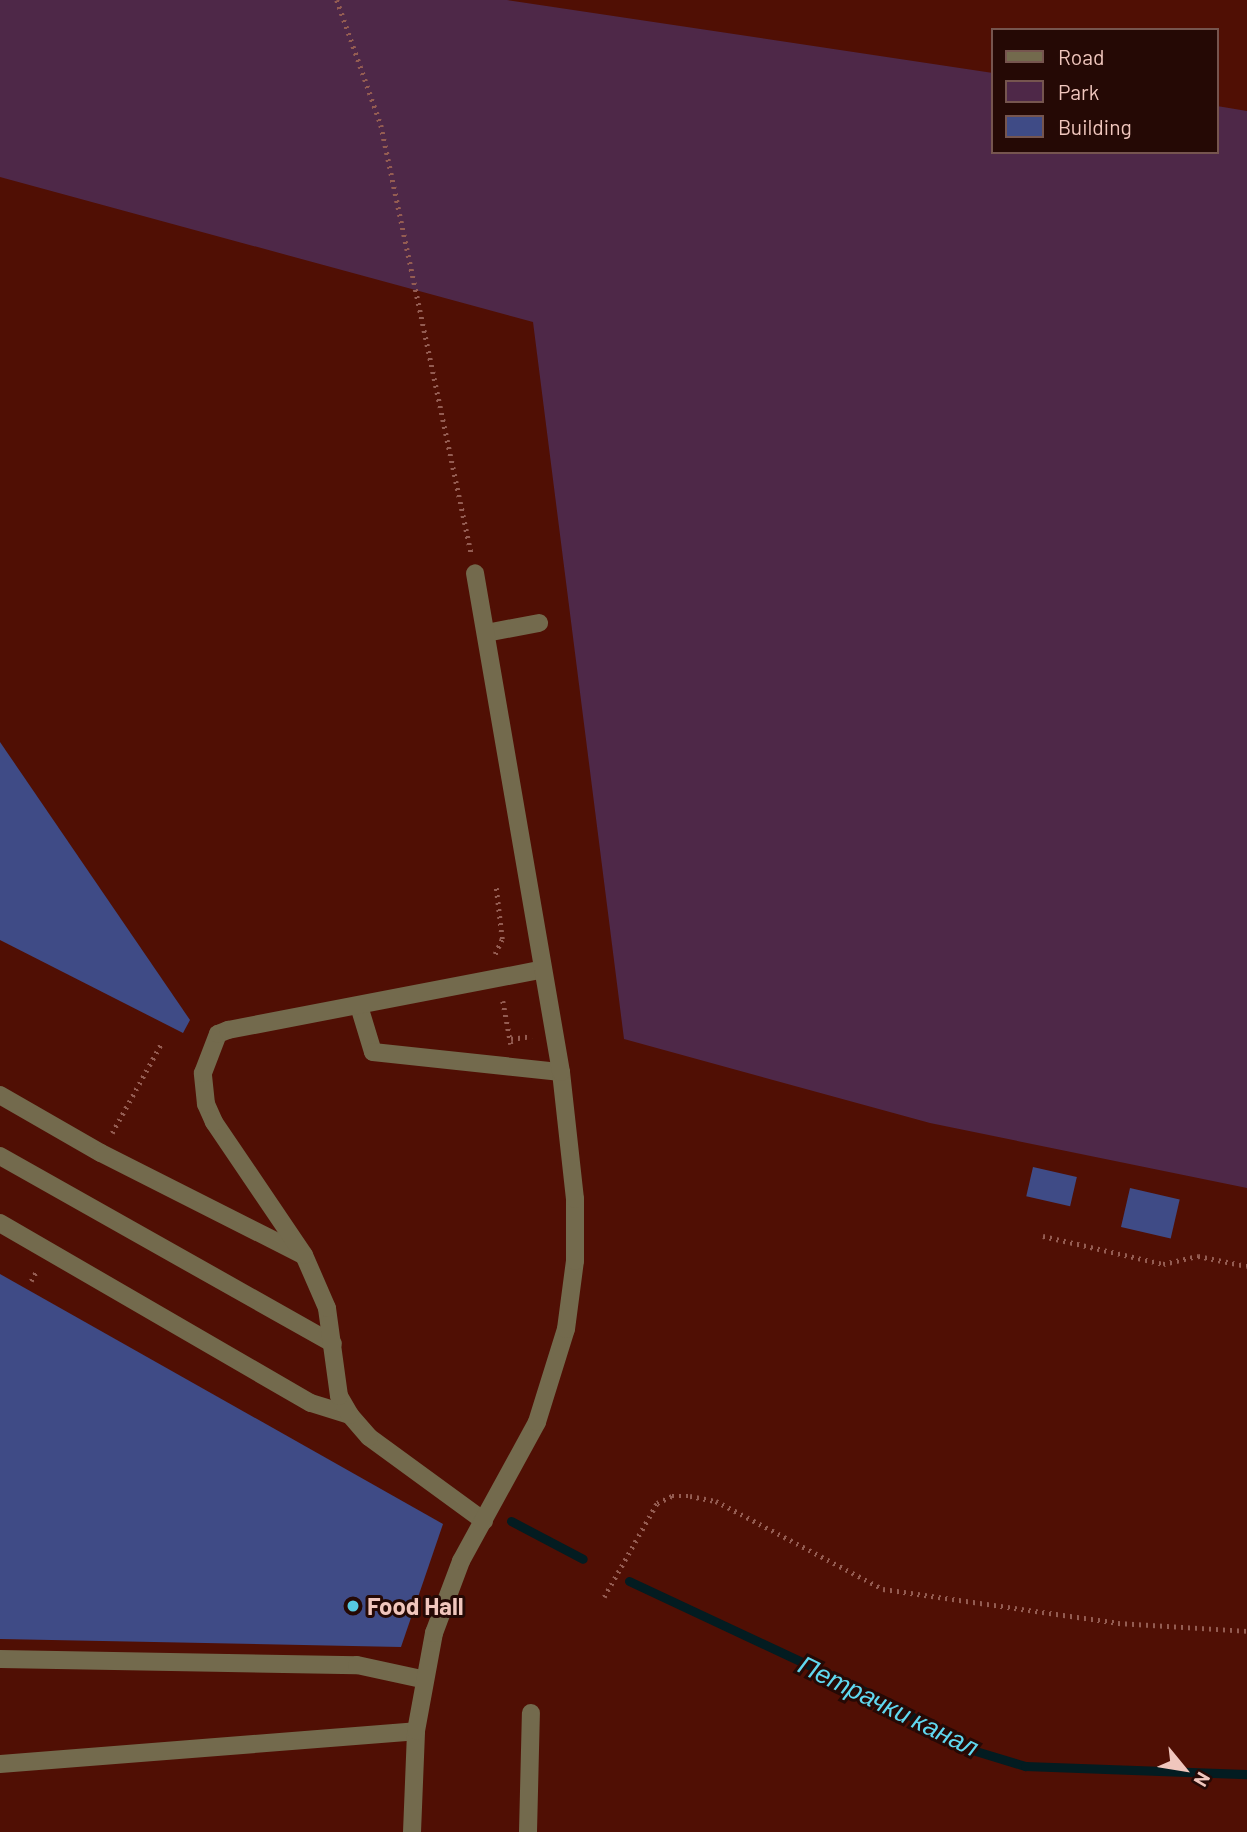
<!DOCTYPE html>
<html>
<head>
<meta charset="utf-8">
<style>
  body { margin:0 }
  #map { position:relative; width:1247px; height:1832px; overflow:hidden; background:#500f04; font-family:Barlow,sans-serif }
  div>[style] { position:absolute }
  .green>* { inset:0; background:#4e2848 }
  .stream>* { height:9px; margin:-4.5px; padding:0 4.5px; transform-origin:4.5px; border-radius:4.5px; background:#031c21 }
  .building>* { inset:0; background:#3f4b86; transform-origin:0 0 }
  .path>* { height:4.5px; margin-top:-2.25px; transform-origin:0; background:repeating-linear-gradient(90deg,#945c52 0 2px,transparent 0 7px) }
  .minor>* { height:18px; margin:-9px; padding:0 9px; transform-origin:9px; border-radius:9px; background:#736a4d }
  .dots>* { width:19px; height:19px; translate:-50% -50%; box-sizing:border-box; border:4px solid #250905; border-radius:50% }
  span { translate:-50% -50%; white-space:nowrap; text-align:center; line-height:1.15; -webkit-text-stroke:6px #250905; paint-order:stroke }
  .poi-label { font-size:24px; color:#f0c6bd; font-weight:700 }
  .left { translate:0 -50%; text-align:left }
  .water-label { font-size:26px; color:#60d8f0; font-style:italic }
  .legend { position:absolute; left:991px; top:28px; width:228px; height:126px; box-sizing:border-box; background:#250905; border:2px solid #76554f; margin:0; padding:9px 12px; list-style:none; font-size:21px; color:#f0c6bd }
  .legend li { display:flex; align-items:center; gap:14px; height:35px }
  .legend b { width:35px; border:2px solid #76554f }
  .north { position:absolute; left:1149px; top:1734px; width:70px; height:70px; -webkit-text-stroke:5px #250905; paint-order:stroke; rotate:120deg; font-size:19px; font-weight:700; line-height:28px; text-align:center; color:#f0c6bd }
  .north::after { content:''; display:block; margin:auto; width:24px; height:32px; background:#f0c6bd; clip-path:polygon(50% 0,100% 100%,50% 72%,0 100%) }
</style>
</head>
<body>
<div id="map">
  <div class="green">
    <i style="clip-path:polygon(0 0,507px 0,993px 73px,993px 152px,1217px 152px,1217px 106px,1247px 111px,1247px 1188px,930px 1123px,624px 1039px,533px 322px,0 177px)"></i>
  </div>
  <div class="stream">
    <i style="left:511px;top:1521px;width:81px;rotate:27.8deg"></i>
    <i style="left:629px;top:1581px;width:278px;rotate:25.1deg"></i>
    <i style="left:881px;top:1699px;width:101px;rotate:29.6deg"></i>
    <i style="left:969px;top:1749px;width:59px;rotate:16.9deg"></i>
    <i style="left:1025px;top:1766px;width:222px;rotate:2.1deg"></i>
  </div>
  <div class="building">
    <i style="clip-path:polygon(0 742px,190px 1020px,183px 1033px,0 940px)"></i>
    <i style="left:1033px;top:1167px;width:45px;height:30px;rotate:13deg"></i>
    <i style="left:1130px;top:1188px;width:51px;height:40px;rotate:13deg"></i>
    <i style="clip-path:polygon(0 1274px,443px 1524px,401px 1647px,0 1639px)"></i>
  </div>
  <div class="path">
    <i style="left:337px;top:0;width:133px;rotate:70.6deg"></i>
    <i style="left:381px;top:125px;width:437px;rotate:78.1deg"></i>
    <i style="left:495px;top:954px;width:17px;rotate:-65deg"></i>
    <i style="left:502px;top:939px;width:52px;rotate:-96.6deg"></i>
    <i style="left:503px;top:1001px;width:44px;rotate:79.5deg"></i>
    <i style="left:511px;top:1039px;width:21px;rotate:-8deg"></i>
    <i style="left:112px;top:1133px;width:102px;rotate:-61.2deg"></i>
    <i style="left:1043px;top:1236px;width:123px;rotate:13.1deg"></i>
    <i style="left:1163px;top:1264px;width:36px;rotate:-13deg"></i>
    <i style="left:1198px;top:1256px;width:50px;rotate:11.5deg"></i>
    <i style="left:31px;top:1281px;width:13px;rotate:-61deg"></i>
    <i style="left:604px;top:1597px;width:108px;rotate:-60.6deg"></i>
    <i style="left:657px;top:1503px;width:17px;rotate:-25deg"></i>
    <i style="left:672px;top:1496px;width:18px"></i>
    <i style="left:690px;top:1496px;width:26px;rotate:11deg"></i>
    <i style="left:716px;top:1501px;width:189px;rotate:27.8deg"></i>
    <i style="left:883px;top:1589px;width:237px;rotate:8.2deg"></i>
    <i style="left:1118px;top:1623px;width:129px;rotate:3.5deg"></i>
  </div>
  <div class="minor">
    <i style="left:486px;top:633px;width:54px;rotate:-10.7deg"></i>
    <i style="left:359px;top:1006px;width:48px;rotate:73.1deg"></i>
    <i style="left:373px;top:1052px;width:189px;rotate:6.1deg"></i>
    <i style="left:0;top:1095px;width:116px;rotate:29.9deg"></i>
    <i style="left:101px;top:1153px;width:226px;rotate:26.8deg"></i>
    <i style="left:0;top:1156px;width:382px;rotate:29.4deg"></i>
    <i style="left:0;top:1223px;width:359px;rotate:30.1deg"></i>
    <i style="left:311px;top:1403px;width:41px;rotate:17.1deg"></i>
    <i style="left:484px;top:1521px;width:142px;rotate:-143.9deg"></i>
    <i style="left:369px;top:1437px;width:29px;rotate:-131deg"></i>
    <i style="left:350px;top:1415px;width:22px;rotate:-120deg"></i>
    <i style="left:339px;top:1396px;width:89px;rotate:-97.8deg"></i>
    <i style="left:327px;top:1308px;width:58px;rotate:-113.5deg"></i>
    <i style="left:304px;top:1255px;width:161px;rotate:-124.1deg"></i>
    <i style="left:214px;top:1122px;width:20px;rotate:-114deg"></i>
    <i style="left:206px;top:1104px;width:31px;rotate:-96deg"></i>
    <i style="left:203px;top:1073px;width:42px;rotate:-69deg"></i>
    <i style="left:218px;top:1034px;width:11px;rotate:-22deg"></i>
    <i style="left:228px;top:1030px;width:319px;rotate:-10.9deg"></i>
    <i style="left:0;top:1659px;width:357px;rotate:1deg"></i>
    <i style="left:357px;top:1665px;width:66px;rotate:12.2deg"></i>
    <i style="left:0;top:1764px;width:417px;rotate:-4.5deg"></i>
    <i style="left:412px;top:1832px;width:101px;rotate:-87.7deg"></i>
    <i style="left:416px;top:1731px;width:100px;rotate:-79.6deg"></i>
    <i style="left:434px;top:1633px;width:77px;rotate:-69.4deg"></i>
    <i style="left:461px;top:1561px;width:158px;rotate:-61.3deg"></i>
    <i style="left:537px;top:1422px;width:97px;rotate:-72.7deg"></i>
    <i style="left:566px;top:1329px;width:69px;rotate:-82.5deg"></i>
    <i style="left:575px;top:1261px;width:62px;rotate:-90deg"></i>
    <i style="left:575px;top:1199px;width:128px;rotate:-96.3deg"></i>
    <i style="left:561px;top:1072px;width:506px;rotate:-99.78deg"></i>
    <i style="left:528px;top:1832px;width:119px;rotate:-88.6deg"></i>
  </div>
  <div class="dots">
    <i style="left:353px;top:1606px;background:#56c9e0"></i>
  </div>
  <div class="poi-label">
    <span class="left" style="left:367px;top:1606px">Food Hall</span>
  </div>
  <div class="water-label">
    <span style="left:889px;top:1705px;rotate:26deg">Петрачки канал</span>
  </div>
  <ul class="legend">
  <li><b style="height:9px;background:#736a4d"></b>Road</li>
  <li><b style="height:19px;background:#4e2848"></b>Park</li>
  <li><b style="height:19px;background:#3f4b86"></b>Building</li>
  </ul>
  <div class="north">N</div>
</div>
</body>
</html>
